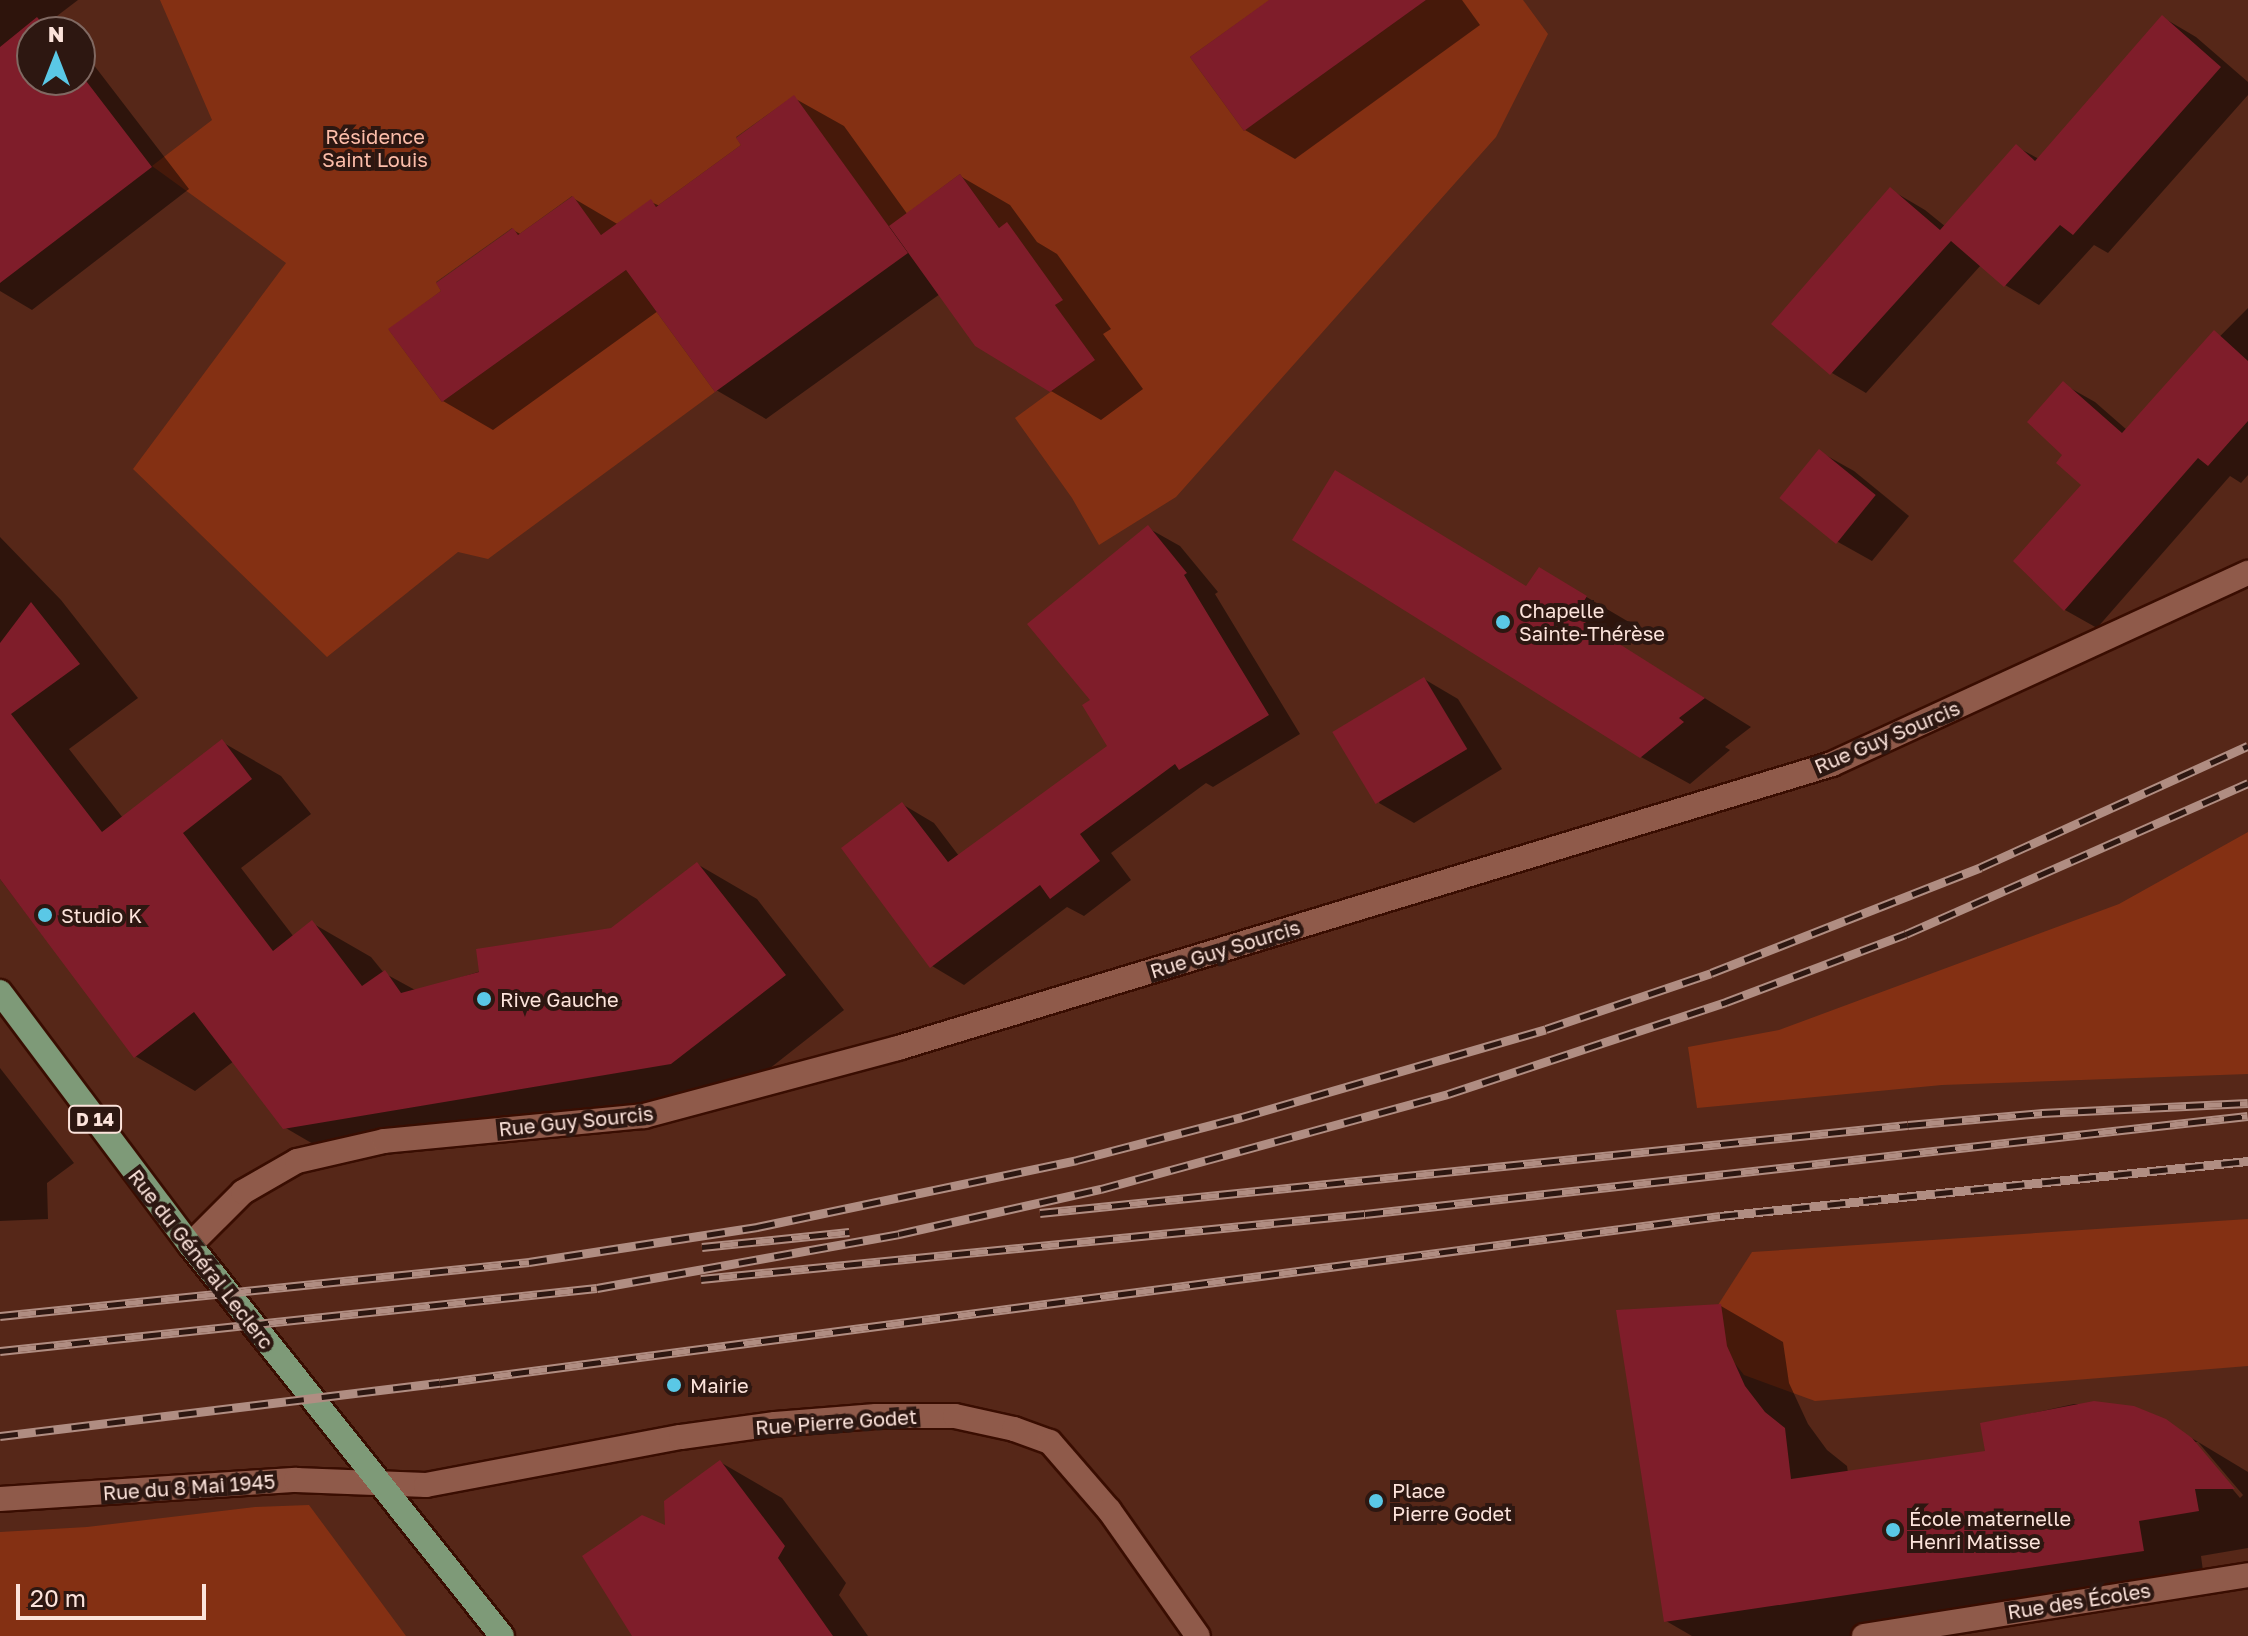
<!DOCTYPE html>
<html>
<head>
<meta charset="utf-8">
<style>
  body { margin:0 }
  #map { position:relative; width:2248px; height:1636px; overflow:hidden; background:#562718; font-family:"Golos Text",sans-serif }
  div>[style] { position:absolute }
  .green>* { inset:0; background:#843013 }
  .shadow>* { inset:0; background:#0007 }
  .building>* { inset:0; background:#7f1d2a; transform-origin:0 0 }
  .roads { filter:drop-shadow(2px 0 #390d01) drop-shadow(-2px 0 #390d01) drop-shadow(0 2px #390d01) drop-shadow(0 -2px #390d01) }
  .street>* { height:24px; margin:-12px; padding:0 12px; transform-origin:12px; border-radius:12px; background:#8f5a4a }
  .primary>* { height:24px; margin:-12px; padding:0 12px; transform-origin:12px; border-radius:12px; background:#7e9a78 }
  .rail>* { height:9px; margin-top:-4.5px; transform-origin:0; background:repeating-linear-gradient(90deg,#2d1711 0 18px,#b08d82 0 36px); box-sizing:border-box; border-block:2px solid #b08d82 }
  .dots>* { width:22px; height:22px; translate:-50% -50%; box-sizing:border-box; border:4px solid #2d1711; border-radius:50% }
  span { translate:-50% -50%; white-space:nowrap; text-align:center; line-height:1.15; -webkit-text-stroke:8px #2d1711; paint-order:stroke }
  .shield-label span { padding:2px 6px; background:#2d1711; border:2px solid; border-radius:6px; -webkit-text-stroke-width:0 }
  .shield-label { font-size:18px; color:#fce3db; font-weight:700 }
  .park-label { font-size:20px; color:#fcbda9 }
  .poi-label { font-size:20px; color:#fce3db }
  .left { translate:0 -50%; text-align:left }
  .street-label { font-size:20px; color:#fce3db }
  .north { position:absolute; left:16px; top:16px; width:80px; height:80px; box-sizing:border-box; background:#2d1711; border:2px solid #806962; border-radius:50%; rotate:0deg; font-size:22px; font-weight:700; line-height:32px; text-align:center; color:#fce3db }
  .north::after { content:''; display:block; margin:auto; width:28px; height:36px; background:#5ac8e6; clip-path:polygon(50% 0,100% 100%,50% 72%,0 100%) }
  .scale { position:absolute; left:16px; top:1584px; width:190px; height:36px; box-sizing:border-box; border:4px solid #fce3db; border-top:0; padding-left:10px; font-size:24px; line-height:28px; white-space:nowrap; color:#fce3db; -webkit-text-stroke:6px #2d1711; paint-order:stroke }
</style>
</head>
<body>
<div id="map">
  <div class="green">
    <i style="clip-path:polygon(160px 0,1270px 0,1190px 57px,1244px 131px,1426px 0,1523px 0,1548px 34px,1496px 137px,1176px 497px,1099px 545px,1072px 498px,1015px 418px,1094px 360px,1055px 305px,1062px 300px,1007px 223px,999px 228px,960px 174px,889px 227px,794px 96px,736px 137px,741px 145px,656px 207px,651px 200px,601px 235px,572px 196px,518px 235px,512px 228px,436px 282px,441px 291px,389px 330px,442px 402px,626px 270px,715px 392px,488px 559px,458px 552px,327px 657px,133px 469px,286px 263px,152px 166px,212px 120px)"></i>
    <i style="clip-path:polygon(2248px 832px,2248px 1074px,1942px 1085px,1697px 1108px,1688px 1047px,1779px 1030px,2119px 904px)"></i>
    <i style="clip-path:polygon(2248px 1219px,2248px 1366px,1815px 1401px,1744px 1375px,1718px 1342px,1718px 1305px,1752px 1252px)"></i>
    <i style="clip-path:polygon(309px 1505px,406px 1636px,0 1636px,0 1532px,87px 1527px,255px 1507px)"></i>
  </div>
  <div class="shadow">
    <i style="clip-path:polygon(0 0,78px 0,57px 16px,69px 32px,32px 32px,32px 80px,80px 80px,80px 47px,189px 189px,32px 310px,0 291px)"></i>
    <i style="clip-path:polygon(1273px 0,1462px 0,1480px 25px,1295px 159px,1245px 130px)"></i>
    <i style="clip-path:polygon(2162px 17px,2196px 37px,2248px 82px,2248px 95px,2108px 253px,2094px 245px,2039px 305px,2005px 285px,1981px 265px,1866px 393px,1832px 373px,1891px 190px,1925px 210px,1946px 227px,2017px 147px,2039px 159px)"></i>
    <i style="clip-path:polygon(794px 98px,844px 126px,908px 215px,960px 176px,1010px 205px,1037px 242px,1057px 254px,1111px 329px,1103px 334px,1143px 389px,1101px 420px,1051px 391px,940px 294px,766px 419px,716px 390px,658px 311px,493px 430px,443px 401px,513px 230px,522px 235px,573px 198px,619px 225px,651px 202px,660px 206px,744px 146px)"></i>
    <i style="clip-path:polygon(2248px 308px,2248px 475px,2241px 483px,2230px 476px,2097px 628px,2065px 610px,2016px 561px,2084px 485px,2065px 455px,2063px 384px,2095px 402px,2127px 430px)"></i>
    <i style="clip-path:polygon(1820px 452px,1854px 471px,1909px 516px,1872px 561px,1838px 542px)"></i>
    <i style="clip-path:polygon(1148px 528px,1180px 546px,1218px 592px,1215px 594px,1300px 734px,1213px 787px,1206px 783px,1111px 853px,1131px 880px,1084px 916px,1067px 907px,964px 985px,932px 966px,902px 804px,934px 823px,959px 856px,1109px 746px,1093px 701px)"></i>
    <i style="clip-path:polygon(0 537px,61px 600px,138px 698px,69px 749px,123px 818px,222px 742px,281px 776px,311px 814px,241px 868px,294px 937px,312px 923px,371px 957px,384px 973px,417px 991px,612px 930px,697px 864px,757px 899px,844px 1010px,732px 1098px,344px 1162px,284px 1127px,234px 1061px,195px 1091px,135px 1056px,0 879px)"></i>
    <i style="clip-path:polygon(1539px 569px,1634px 625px,1621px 646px,1751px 727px,1725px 747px,1730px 750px,1690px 784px,1641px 757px,1527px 587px)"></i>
    <i style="clip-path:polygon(1424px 679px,1458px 699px,1502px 769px,1414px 823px,1379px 803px)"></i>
    <i style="clip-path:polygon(0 1068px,74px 1163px,47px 1183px,48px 1219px,0 1221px)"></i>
    <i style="clip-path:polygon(evenodd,1721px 1306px,1783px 1342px,1789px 1383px,1808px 1424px,1827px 1450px,1847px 1466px,1848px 1473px,1987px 1453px,1982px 1424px,2074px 1404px,2116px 1404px,2150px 1413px,2248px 1472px,2248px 1548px,2201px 1556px,2205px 1586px,1870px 1636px,1692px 1636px,1666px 1621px,1721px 1306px,2193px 1442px,2198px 1442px,2243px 1495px,2240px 1498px,2193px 1442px)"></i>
    <i style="clip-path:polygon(720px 1462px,782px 1498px,846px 1583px,839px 1595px,868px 1636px,635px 1636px,667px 1528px)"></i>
  </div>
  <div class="building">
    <i style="clip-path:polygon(1269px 0,1426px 0,1244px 131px,1190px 57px)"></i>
    <i style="clip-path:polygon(2162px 15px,2221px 67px,2073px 235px,2060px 225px,2004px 287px,1951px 241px,1830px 375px,1771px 324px,1890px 187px,1940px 230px,2016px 144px,2035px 161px)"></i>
    <i style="clip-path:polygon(37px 17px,49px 32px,32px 32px,32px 80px,80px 80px,80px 73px,152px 167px,0 283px,0 47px)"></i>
    <i style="clip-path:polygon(794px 95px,908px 253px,715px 392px,626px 270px,442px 402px,388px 329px,441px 291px,436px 283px,513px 228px,518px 235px,573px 196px,601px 235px,651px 199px,656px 207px,741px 145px,736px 138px)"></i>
    <i style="clip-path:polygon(960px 174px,999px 228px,1007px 222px,1063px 300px,1055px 305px,1095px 360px,1050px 392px,975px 346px,889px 226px)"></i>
    <i style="clip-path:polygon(2214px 330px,2248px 361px,2248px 421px,2208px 466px,2198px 458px,2064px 611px,2013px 561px,2081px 485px,2056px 463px,2062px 455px,2027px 422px,2063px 381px,2122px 433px)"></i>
    <i style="left:1819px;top:449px;width:73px;height:63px;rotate:39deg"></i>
    <i style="clip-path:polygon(1335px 470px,1526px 586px,1539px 567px,1587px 596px,1575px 616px,1705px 698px,1679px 718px,1684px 722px,1640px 758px,1292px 540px)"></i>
    <i style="clip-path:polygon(1148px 525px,1187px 573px,1184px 575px,1269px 715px,1179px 770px,1175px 764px,1080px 834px,1100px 861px,1050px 899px,1040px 885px,930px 968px,841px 848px,902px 802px,948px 862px,1107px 746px,1082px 705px,1090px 700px,1027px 624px)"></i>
    <i style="clip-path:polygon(31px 602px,80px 664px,11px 714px,102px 832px,222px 739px,252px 779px,183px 833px,273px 951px,312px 920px,362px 986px,385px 970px,401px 993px,479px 972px,476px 949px,611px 928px,697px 862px,786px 975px,671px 1064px,283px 1129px,194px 1012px,134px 1058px,0 879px,0 643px)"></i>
    <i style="left:1424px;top:677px;width:84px;height:107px;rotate:59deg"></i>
    <i style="clip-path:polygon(1721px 1304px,1727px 1346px,1745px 1386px,1765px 1412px,1785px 1428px,1791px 1479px,1985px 1451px,1980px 1423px,2094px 1401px,2134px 1406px,2166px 1419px,2192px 1438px,2235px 1489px,2195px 1489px,2199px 1511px,2139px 1521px,2144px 1551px,1664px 1622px,1616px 1310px)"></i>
    <i style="clip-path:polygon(720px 1460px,785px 1546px,778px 1558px,833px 1636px,632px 1636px,582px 1556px,642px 1515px,665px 1525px,664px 1501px)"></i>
  </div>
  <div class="roads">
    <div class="street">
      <i style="left:190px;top:1245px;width:75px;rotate:-45deg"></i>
      <i style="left:243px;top:1192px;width:62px;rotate:-29.9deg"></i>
      <i style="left:297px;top:1161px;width:89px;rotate:-12.9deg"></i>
      <i style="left:384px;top:1141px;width:261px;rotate:-5.5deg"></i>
      <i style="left:644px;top:1116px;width:263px;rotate:-15deg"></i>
      <i style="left:898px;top:1048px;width:976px;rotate:-16.91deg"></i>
      <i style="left:1832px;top:764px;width:458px;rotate:-24.7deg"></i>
      <i style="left:0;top:1499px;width:297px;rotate:-3.7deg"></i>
      <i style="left:296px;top:1480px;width:130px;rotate:2.2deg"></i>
      <i style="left:426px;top:1485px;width:259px;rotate:-10.7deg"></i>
      <i style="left:681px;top:1437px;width:95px;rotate:-7.9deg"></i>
      <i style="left:775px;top:1424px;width:101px;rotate:-4.5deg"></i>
      <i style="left:876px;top:1416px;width:79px"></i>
      <i style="left:955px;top:1416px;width:60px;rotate:12.4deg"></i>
      <i style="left:1014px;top:1429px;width:38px;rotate:20deg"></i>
      <i style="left:1050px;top:1442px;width:90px;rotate:49.1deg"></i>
      <i style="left:1109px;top:1510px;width:154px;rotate:54.8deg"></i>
      <i style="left:1864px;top:1636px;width:389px;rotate:-9deg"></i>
    </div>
    <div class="primary">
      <i style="left:0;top:992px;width:316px;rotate:53.1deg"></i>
      <i style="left:190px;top:1245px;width:500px;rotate:51.41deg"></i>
    </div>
  </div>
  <div class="rail">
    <i style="left:1040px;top:1213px;width:872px;rotate:-5.79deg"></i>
    <i style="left:1908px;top:1125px;width:135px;rotate:-5.1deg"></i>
    <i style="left:2042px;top:1113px;width:206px;rotate:-2.8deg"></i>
    <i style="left:702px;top:1247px;width:148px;rotate:-5.8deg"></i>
    <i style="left:701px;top:1279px;width:667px;rotate:-5.59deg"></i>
    <i style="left:1365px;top:1214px;width:888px;rotate:-6.33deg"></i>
    <i style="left:0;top:1316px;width:532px;rotate:-5.83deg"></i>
    <i style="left:529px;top:1262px;width:231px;rotate:-8.7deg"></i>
    <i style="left:757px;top:1227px;width:327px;rotate:-11.8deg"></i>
    <i style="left:1077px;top:1160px;width:171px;rotate:-14.6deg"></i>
    <i style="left:1242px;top:1117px;width:316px;rotate:-16.1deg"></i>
    <i style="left:1546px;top:1029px;width:174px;rotate:-18.7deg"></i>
    <i style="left:1711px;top:973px;width:290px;rotate:-21.4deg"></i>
    <i style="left:1981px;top:867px;width:293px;rotate:-24.4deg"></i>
    <i style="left:0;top:1351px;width:600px;rotate:-6.02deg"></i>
    <i style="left:597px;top:1288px;width:307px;rotate:-10.1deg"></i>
    <i style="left:899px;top:1234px;width:207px;rotate:-12.6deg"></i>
    <i style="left:1101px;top:1189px;width:360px;rotate:-15.3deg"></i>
    <i style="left:1448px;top:1094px;width:293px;rotate:-18.3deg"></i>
    <i style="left:1726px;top:1002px;width:192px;rotate:-20.7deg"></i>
    <i style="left:1906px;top:934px;width:374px;rotate:-23.8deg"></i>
    <i style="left:0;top:1436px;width:443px;rotate:-6.9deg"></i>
    <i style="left:440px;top:1383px;width:1291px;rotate:-7.43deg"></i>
    <i style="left:1720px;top:1216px;width:531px;rotate:-5.95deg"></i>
  </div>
  <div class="dots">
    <i style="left:1503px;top:622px;background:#5ac8e6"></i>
    <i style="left:45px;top:915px;background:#5ac8e6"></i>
    <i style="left:484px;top:999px;background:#5ac8e6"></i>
    <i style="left:674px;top:1385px;background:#5ac8e6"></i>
    <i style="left:1376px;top:1501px;background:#5ac8e6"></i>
    <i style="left:1893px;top:1530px;background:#5ac8e6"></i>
  </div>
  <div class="shield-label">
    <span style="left:95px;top:1119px">D 14</span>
  </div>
  <div class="park-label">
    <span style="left:375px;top:148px">Résidence<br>Saint Louis</span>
  </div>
  <div class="poi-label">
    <span class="left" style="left:1519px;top:622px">Chapelle<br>Sainte-Thérèse</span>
    <span class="left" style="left:61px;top:915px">Studio K</span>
    <span class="left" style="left:500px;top:999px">Rive Gauche</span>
    <span class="left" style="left:690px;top:1385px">Mairie</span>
    <span class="left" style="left:1392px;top:1502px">Place<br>Pierre Godet</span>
    <span class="left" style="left:1909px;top:1530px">École maternelle<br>Henri Matisse</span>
  </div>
  <div class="street-label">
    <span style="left:1887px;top:737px;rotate:-23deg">Rue Guy Sourcis</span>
    <span style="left:1225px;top:949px;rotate:-17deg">Rue Guy Sourcis</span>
    <span style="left:576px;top:1121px;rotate:-6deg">Rue Guy Sourcis</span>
    <span style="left:201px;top:1259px;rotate:52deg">Rue du Général Leclerc</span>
    <span style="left:836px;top:1422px;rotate:-4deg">Rue Pierre Godet</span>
    <span style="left:189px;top:1487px;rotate:-4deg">Rue du 8 Mai 1945</span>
    <span style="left:2079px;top:1601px;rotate:-9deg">Rue des Écoles</span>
  </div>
  <div class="north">N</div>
  <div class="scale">20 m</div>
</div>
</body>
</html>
